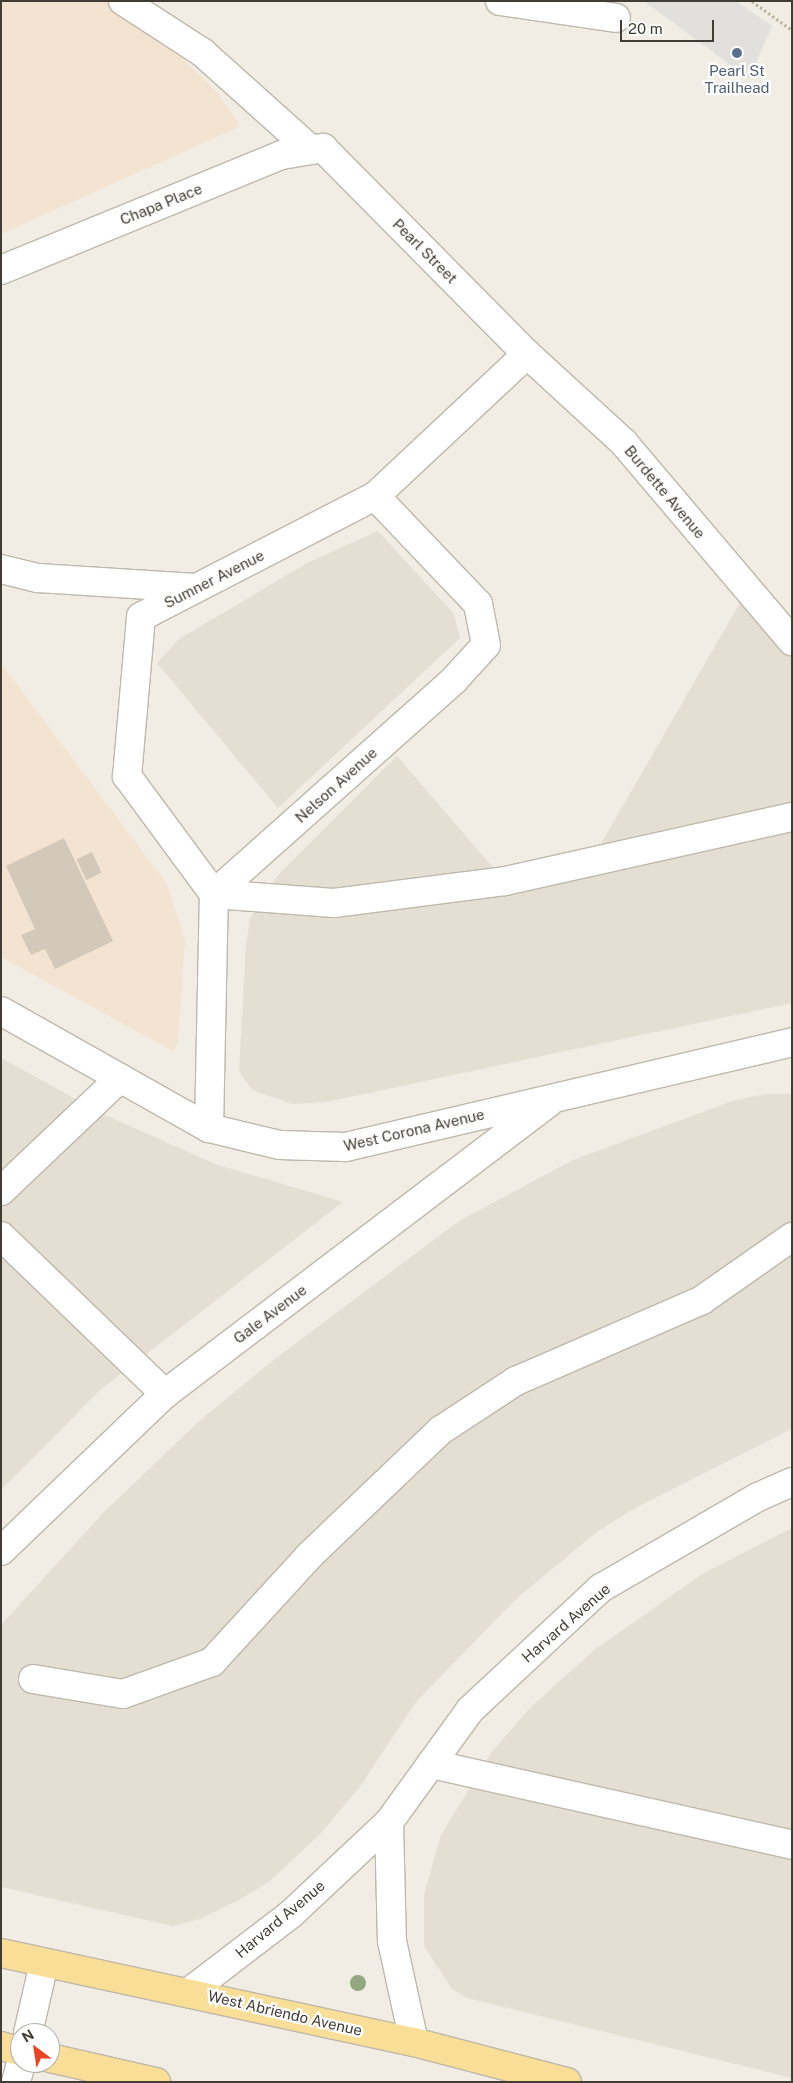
<!DOCTYPE html>
<html>
<head>
<meta charset="utf-8">
<style>
  body { margin:0 }
  #map { position:relative; width:793px; height:2083px; overflow:hidden; background:#f1ede4; font-family:"Public Sans",sans-serif }
  div>[style] { position:absolute }
  .residential>* { inset:0; background:#e4dfd2 }
  .commercial>* { inset:0; background:#f2e4d0 }
  .parking>* { inset:0; background:#e2e0dc }
  .building>* { inset:0; background:#d2c9ba; transform-origin:0 0 }
  .path>* { height:3px; margin-top:-1.5px; transform-origin:0; background:repeating-linear-gradient(90deg,#bcb19a 0 2.5px,transparent 0 5px) }
  .roads { filter:drop-shadow(1px 0 #beb8aa) drop-shadow(-1px 0 #beb8aa) drop-shadow(0 1px #beb8aa) drop-shadow(0 -1px #beb8aa) }
  .minor>* { height:28px; margin:-14px; padding:0 14px; transform-origin:14px; border-radius:14px; background:#fff }
  .major>* { height:28px; margin:-14px; padding:0 14px; transform-origin:14px; border-radius:14px; background:#f8de96 }
  .trees>* { width:16px; height:16px; margin:-8px; border-radius:50%; background:#92a87f }
  .dots>* { width:14px; height:14px; translate:-50% -50%; box-sizing:border-box; border:2px solid #fff; border-radius:50% }
  span { translate:-50% -50%; white-space:nowrap; text-align:center; line-height:1.15; -webkit-text-stroke:4.5px #fff; paint-order:stroke }
  .service-label { font-size:15px; color:#4e5e75 }
  .street-label { font-size:15px; color:#423d34 }
  .frame { position:absolute; inset:0; border:2px solid #423d34; pointer-events:none }
  .north { position:absolute; left:10px; top:2023px; width:50px; height:50px; box-sizing:border-box; background:#fff; border:1px solid #b3b1ae; border-radius:50%; rotate:329deg; font-size:14px; font-weight:700; line-height:20px; text-align:center; color:#423d34 }
  .north::after { content:''; display:block; margin:auto; width:18px; height:22px; background:#ec4320; clip-path:polygon(50% 0,100% 100%,50% 72%,0 100%) }
  .scale { position:absolute; left:620px; top:20px; width:94px; height:22px; box-sizing:border-box; border:2px solid #423d34; border-top:0; padding-left:6px; font-size:15px; line-height:18px; white-space:nowrap; color:#423d34; -webkit-text-stroke:4px #fff; paint-order:stroke }
</style>
</head>
<body>
<div id="map">
  <div class="residential">
    <i style="clip-path:polygon(378px 531px,454px 614px,460px 638px,278px 808px,157px 663px,179px 639px,309px 562px)"></i>
    <i style="clip-path:polygon(745px 594px,792px 660px,792px 1003px,326px 1102px,292px 1104px,252px 1090px,239px 1071px,246px 945px,250px 918px,278px 875px,397px 756px,514px 892px,583px 875px)"></i>
    <i style="clip-path:polygon(1px 1058px,103px 1114px,215px 1164px,343px 1202px,100px 1390px,1px 1490px)"></i>
    <i style="clip-path:polygon(767px 1094px,792px 1094px,792px 1429px,637px 1507px,598px 1531px,517px 1598px,416px 1702px,359px 1788px,321px 1833px,269px 1882px,237px 1901px,200px 1919px,173px 1926px,1px 1887px,1px 1625px,103px 1513px,197px 1423px,271px 1362px,459px 1221px,573px 1160px,735px 1100px)"></i>
    <i style="clip-path:polygon(792px 1528px,792px 2078px,467px 1998px,452px 1989px,424px 1946px,424px 1895px,441px 1835px,493px 1750px,531px 1707px,593px 1651px,702px 1574px)"></i>
  </div>
  <div class="commercial">
    <i style="clip-path:polygon(1px 1px,104px 1px,156px 33px,216px 91px,241px 126px,1px 234px)"></i>
    <i style="clip-path:polygon(1px 663px,167px 884px,185px 940px,178px 1042px,173px 1051px,1px 957px)"></i>
  </div>
  <div class="parking">
    <i style="clip-path:polygon(644px 1px,736px 1px,772px 26px,749px 79px)"></i>
  </div>
  <div class="building">
    <i style="clip-path:polygon(64px 838px,113px 941px,55px 969px,45px 949px,31px 955px,21px 935px,35px 929px,6px 866px)"></i>
    <i style="left:92px;top:852px;width:23px;height:17px;rotate:65deg"></i>
  </div>
  <div class="path">
    <i style="left:752px;top:1px;width:49px;rotate:35.9deg"></i>
  </div>
  <div class="roads">
    <div class="minor">
      <i style="left:123px;top:1px;width:95px;rotate:33deg"></i>
      <i style="left:203px;top:53px;width:145px;rotate:41.9deg"></i>
      <i style="left:500px;top:1px;width:117px;rotate:8.3deg"></i>
      <i style="left:1px;top:270px;width:304px;rotate:-22.3deg"></i>
      <i style="left:282px;top:155px;width:42px;rotate:-9.7deg"></i>
      <i style="left:323px;top:148px;width:290px;rotate:45.3deg"></i>
      <i style="left:527px;top:354px;width:132px;rotate:42.5deg"></i>
      <i style="left:624px;top:443px;width:260px;rotate:49.7deg"></i>
      <i style="left:527px;top:354px;width:208px;rotate:136.9deg"></i>
      <i style="left:375px;top:496px;width:263px;rotate:152.7deg"></i>
      <i style="left:141px;top:617px;width:160px;rotate:95deg"></i>
      <i style="left:127px;top:776px;width:147px;rotate:53.6deg"></i>
      <i style="left:214px;top:894px;width:120px;rotate:4.3deg"></i>
      <i style="left:334px;top:903px;width:172px;rotate:-7.3deg"></i>
      <i style="left:505px;top:881px;width:294px;rotate:-12.6deg"></i>
      <i style="left:1px;top:569px;width:38px;rotate:14deg"></i>
      <i style="left:38px;top:578px;width:158px;rotate:3.6deg"></i>
      <i style="left:1px;top:1011px;width:239px;rotate:29.4deg"></i>
      <i style="left:209px;top:1128px;width:73px;rotate:13.5deg"></i>
      <i style="left:280px;top:1145px;width:66px;rotate:1.7deg"></i>
      <i style="left:346px;top:1147px;width:458px;rotate:-13.2deg"></i>
      <i style="left:209px;top:1128px;width:234px;rotate:-88.8deg"></i>
      <i style="left:214px;top:894px;width:322px;rotate:-41.7deg"></i>
      <i style="left:454px;top:680px;width:47px;rotate:-47.6deg"></i>
      <i style="left:486px;top:645px;width:42px;rotate:-101deg"></i>
      <i style="left:478px;top:604px;width:149px;rotate:-133.6deg"></i>
      <i style="left:1px;top:1191px;width:164px;rotate:-43.5deg"></i>
      <i style="left:1px;top:1236px;width:228px;rotate:43.9deg"></i>
      <i style="left:1px;top:1551px;width:227px;rotate:-43.8deg"></i>
      <i style="left:165px;top:1394px;width:481px;rotate:-37.2deg"></i>
      <i style="left:33px;top:1679px;width:91px;rotate:9.5deg"></i>
      <i style="left:123px;top:1694px;width:95px;rotate:-19.8deg"></i>
      <i style="left:212px;top:1662px;width:144px;rotate:-47.5deg"></i>
      <i style="left:309px;top:1556px;width:182px;rotate:-43.7deg"></i>
      <i style="left:441px;top:1430px;width:90px;rotate:-33.2deg"></i>
      <i style="left:516px;top:1381px;width:203px;rotate:-23.5deg"></i>
      <i style="left:702px;top:1300px;width:110px;rotate:-35deg"></i>
      <i style="left:431px;top:1764px;width:370px;rotate:12.6deg"></i>
      <i style="left:389px;top:1822px;width:119px;rotate:88.6deg"></i>
      <i style="left:392px;top:1941px;width:103px;rotate:77.7deg"></i>
      <i style="left:189px;top:1992px;width:128px;rotate:-37.4deg"></i>
      <i style="left:291px;top:1914px;width:134px;rotate:-43.2deg"></i>
      <i style="left:389px;top:1822px;width:138px;rotate:-54.1deg"></i>
      <i style="left:470px;top:1710px;width:179px;rotate:-43deg"></i>
      <i style="left:601px;top:1588px;width:181px;rotate:-30.1deg"></i>
      <i style="left:758px;top:1497px;width:37px;rotate:-24deg"></i>
      <i style="left:28px;top:2033px;width:72px;rotate:-77.1deg"></i>
      <i style="left:16px;top:2082px;width:20px;rotate:-75deg"></i>
    </div>
    <div class="major">
      <i style="left:1px;top:1953px;width:422px;rotate:12.2deg"></i>
      <i style="left:414px;top:2042px;width:158px;rotate:14.7deg"></i>
      <i style="left:1px;top:2046px;width:20px;rotate:15deg"></i>
      <i style="left:50px;top:2058px;width:109px;rotate:12.8deg"></i>
    </div>
  </div>
  <div class="trees">
    <i style="left:358px;top:1983px"></i>
  </div>
  <div class="dots">
    <i style="left:737px;top:53px;background:#5c6f8a"></i>
  </div>
  <div class="service-label">
    <span style="left:737px;top:79px">Pearl St<br>Trailhead</span>
  </div>
  <div class="street-label">
    <span style="left:161px;top:204px;rotate:-22deg">Chapa Place</span>
    <span style="left:425px;top:251px;rotate:45deg">Pearl Street</span>
    <span style="left:665px;top:492px;rotate:50deg">Burdette Avenue</span>
    <span style="left:214px;top:579px;rotate:-27deg">Sumner Avenue</span>
    <span style="left:336px;top:785px;rotate:-42deg">Nelson Avenue</span>
    <span style="left:414px;top:1130px;rotate:-13deg">West Corona Avenue</span>
    <span style="left:270px;top:1314px;rotate:-37deg">Gale Avenue</span>
    <span style="left:566px;top:1623px;rotate:-41deg">Harvard Avenue</span>
    <span style="left:280px;top:1919px;rotate:-40deg">Harvard Avenue</span>
    <span style="left:285px;top:2013px;rotate:13deg">West Abriendo Avenue</span>
  </div>
  <div class="frame"></div>
  <div class="north">N</div>
  <div class="scale">20 m</div>
</div>
</body>
</html>
